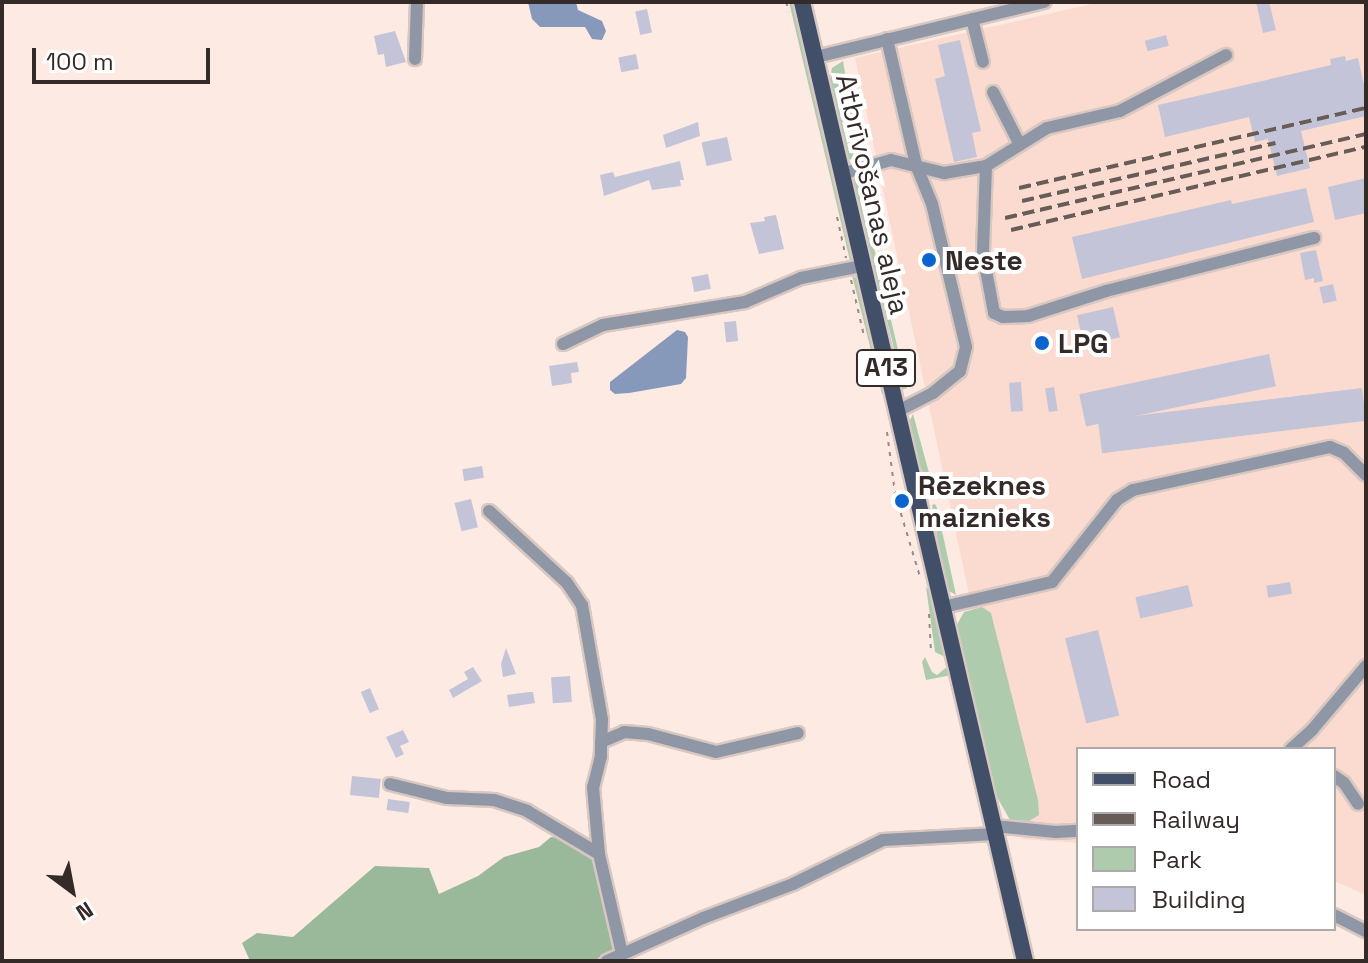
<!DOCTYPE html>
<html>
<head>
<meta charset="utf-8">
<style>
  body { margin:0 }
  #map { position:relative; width:1368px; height:963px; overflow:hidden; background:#fdeae3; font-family:"Space Grotesk",sans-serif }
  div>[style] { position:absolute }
  .built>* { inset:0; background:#fbdbcf }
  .green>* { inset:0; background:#aeccad }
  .forest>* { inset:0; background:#9ab99a }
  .water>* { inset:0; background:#8799bb }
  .building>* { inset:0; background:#c4c4d9; transform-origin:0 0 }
  .path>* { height:2px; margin-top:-1px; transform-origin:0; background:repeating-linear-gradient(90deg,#998a85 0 4px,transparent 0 10px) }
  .roads { filter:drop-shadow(2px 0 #d9c7c1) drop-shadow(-2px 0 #d9c7c1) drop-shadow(0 2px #d9c7c1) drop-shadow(0 -2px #d9c7c1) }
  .minor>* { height:12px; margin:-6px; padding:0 6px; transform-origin:6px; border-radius:6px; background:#8f97a6 }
  .major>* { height:16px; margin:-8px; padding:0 8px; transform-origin:8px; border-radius:8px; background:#424f69 }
  .rail>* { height:4px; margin-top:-2px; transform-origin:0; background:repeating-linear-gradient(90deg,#685c58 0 12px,transparent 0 18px) }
  .dots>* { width:22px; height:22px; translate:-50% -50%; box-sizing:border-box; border:4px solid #fff; border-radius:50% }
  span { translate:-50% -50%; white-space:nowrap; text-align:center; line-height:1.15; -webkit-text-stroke:8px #fff; paint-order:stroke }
  .shield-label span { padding:2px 6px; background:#fff; border:2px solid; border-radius:6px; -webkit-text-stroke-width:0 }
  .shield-label { font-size:26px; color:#342a27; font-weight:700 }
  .street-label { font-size:28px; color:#342a27 }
  .poi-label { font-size:28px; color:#342a27; font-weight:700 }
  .left { translate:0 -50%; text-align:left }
  .frame { position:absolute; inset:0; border:4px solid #342a27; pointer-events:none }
  .legend { position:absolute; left:1076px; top:747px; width:260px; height:184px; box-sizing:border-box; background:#fff; border:2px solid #aeaaa9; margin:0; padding:10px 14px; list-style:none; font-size:24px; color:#342a27 }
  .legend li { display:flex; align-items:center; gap:16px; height:40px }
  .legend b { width:40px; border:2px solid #aeaaa9 }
  .north { position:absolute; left:32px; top:851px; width:80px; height:80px; -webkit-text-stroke:6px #fff; paint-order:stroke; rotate:148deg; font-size:22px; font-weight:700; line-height:32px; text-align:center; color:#342a27 }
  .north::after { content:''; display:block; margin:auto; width:28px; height:36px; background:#342a27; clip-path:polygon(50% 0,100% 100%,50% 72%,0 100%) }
  .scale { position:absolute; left:32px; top:48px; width:178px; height:36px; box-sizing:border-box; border:4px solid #342a27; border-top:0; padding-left:10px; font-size:24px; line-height:28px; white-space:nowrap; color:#342a27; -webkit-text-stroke:6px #fff; paint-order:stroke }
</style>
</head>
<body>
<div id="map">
  <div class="built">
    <i style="clip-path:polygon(1100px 2px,1366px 2px,1366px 895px,1334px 881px,1334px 749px,1078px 749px,1078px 843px,1021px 839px,855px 58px)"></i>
  </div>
  <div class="green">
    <i style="clip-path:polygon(789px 2px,793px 2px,836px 175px,853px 258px,851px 265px)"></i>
    <i style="clip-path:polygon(843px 61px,860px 160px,853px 161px,846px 157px,830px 79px,832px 68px)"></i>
    <i style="clip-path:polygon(863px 172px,867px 218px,907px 388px,899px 391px,893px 344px,852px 186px,855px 177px)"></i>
    <i style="clip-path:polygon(852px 275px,858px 280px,885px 392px,882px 394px)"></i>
    <i style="clip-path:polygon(913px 414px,932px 484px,929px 486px,914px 453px,908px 424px)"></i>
    <i style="clip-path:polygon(935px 504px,937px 508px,956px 595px,949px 591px,942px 569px,932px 505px)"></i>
    <i style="clip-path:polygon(926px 587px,932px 594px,952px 675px,926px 680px,922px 662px,925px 657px,932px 672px,937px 675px,948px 666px,945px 657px,935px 652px)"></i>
    <i style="clip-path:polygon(982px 607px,991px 613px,1038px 800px,1039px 815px,1029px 821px,1010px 820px,997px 797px,955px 628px,964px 612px)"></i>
  </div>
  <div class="forest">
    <i style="clip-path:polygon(551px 837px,570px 839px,599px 857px,617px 947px,594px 961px,250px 961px,242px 943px,257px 933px,293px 937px,375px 866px,429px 868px,439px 894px,478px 876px,504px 857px,539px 847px)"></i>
  </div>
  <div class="water">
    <i style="clip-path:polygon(528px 2px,576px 2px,578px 10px,602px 21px,606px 31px,602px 40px,592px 39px,585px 27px,540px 27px,532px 19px)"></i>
    <i style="clip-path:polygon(677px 330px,685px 332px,688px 337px,686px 378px,681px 384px,629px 393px,615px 394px,610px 390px,610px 382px)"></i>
  </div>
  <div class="building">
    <i style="clip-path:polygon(1256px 2px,1269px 2px,1276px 30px,1263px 33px)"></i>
    <i style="left:647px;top:9px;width:24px;height:12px;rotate:78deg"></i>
    <i style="clip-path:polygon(395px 31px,406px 62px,386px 67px,384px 54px,378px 55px,374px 36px)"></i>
    <i style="left:1166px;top:35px;width:11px;height:22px;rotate:75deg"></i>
    <i style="clip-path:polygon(960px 40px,981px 131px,972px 133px,977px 157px,954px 162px,935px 79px,945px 76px,938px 45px)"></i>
    <i style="left:636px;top:54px;width:15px;height:18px;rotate:79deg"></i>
    <i style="clip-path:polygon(1345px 56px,1346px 61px,1358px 58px,1366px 94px,1366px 116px,1301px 131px,1310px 168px,1277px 176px,1268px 139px,1255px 142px,1249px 117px,1165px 137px,1158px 105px,1331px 65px,1330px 59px)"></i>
    <i style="clip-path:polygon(698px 122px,700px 136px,666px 148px,663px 135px)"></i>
    <i style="left:727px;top:137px;width:24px;height:26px;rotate:78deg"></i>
    <i style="clip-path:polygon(680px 161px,684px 180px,680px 180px,681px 186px,652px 190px,649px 180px,604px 196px,600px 175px,613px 172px,615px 177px)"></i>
    <i style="clip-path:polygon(1366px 178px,1366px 213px,1335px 220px,1328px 187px)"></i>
    <i style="clip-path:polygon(1306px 188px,1314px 222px,1082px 279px,1072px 237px,1231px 200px,1232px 204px)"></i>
    <i style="clip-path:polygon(776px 215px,784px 249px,759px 254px,750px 223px,765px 221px,764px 217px)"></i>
    <i style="clip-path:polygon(1316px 250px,1323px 281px,1314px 283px,1314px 278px,1305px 280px,1300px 253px)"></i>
    <i style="left:708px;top:274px;width:15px;height:17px;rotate:79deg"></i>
    <i style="left:1333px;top:284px;width:17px;height:14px;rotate:77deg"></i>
    <i style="left:1113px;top:307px;width:31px;height:37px;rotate:77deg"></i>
    <i style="left:736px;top:321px;width:20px;height:12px;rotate:84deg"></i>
    <i style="left:1269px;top:354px;width:33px;height:194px;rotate:78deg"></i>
    <i style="clip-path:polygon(577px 362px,579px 372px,571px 373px,572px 383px,552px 386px,549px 366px)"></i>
    <i style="left:1021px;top:382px;width:29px;height:12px;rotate:86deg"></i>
    <i style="left:1054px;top:387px;width:24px;height:9px;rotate:81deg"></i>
    <i style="left:1362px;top:388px;width:33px;height:266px;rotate:83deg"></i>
    <i style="left:482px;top:466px;width:12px;height:20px;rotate:81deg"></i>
    <i style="left:471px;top:499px;width:29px;height:17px;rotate:76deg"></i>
    <i style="left:1290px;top:582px;width:12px;height:24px;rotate:81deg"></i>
    <i style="left:1188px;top:585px;width:22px;height:54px;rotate:77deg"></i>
    <i style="left:1098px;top:630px;width:88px;height:34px;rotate:76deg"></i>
    <i style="clip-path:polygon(506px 648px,516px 674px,503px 677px,501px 664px)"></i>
    <i style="clip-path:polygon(473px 667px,482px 681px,453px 698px,449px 690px,468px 679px,464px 672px)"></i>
    <i style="left:570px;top:676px;width:26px;height:19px;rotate:86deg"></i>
    <i style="left:370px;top:688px;width:23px;height:10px;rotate:67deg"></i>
    <i style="clip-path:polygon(529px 692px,533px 692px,535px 703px,509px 707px,507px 695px)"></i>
    <i style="clip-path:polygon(403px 730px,409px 742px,400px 746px,404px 754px,396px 758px,386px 737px)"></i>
    <i style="left:352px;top:776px;width:29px;height:19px;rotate:6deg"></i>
    <i style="left:388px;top:799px;width:22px;height:11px;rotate:8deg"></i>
  </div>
  <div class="path">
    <i style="left:786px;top:2px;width:10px;rotate:73deg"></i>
    <i style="left:837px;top:217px;width:42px;rotate:77.6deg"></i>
    <i style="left:851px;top:280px;width:57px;rotate:76.9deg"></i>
    <i style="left:887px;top:432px;width:63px;rotate:82.6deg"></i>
    <i style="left:895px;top:494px;width:87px;rotate:73.2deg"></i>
    <i style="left:929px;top:614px;width:37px;rotate:87deg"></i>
  </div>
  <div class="roads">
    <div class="minor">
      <i style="left:972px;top:19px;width:44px;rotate:75.7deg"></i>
      <i style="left:887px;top:39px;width:129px;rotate:77deg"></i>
      <i style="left:916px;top:165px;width:42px;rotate:67.7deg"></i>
      <i style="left:932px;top:204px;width:147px;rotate:76.6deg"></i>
      <i style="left:966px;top:347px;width:25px;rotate:104deg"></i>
      <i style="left:960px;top:371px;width:35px;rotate:141deg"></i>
      <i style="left:933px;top:393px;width:42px;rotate:152.8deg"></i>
      <i style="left:816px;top:57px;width:235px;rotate:-13.6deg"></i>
      <i style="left:415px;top:59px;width:57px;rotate:-88deg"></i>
      <i style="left:993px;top:92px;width:59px;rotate:63deg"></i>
      <i style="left:986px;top:166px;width:88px;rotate:92deg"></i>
      <i style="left:983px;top:254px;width:60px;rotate:79.4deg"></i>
      <i style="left:994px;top:313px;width:10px;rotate:24deg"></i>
      <i style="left:1003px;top:317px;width:25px;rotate:-2deg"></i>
      <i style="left:1028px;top:316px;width:82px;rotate:-17.8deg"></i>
      <i style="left:1106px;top:291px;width:215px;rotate:-14.3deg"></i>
      <i style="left:841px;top:174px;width:52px;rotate:-15.6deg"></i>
      <i style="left:891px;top:160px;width:55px;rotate:13.8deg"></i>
      <i style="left:944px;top:173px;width:43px;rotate:-9.5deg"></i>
      <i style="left:986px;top:166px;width:72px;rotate:-31.9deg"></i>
      <i style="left:1047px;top:128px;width:75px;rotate:-13.1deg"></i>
      <i style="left:1120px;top:111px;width:120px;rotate:-27.8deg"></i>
      <i style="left:563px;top:344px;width:44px;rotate:-25.4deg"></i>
      <i style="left:603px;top:325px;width:144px;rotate:-9.2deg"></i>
      <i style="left:745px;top:302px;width:61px;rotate:-23.2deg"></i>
      <i style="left:801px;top:278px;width:61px;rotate:-11.3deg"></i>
      <i style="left:489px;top:511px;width:106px;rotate:42.7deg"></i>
      <i style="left:567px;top:583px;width:27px;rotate:56deg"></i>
      <i style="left:582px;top:605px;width:117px;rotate:80.1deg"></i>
      <i style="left:602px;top:720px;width:36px;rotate:92deg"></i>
      <i style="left:601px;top:756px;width:32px;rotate:104deg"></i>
      <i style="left:593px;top:787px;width:67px;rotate:84.9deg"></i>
      <i style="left:599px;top:854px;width:103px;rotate:77deg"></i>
      <i style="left:943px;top:607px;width:112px;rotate:-12.9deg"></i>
      <i style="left:1052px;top:582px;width:105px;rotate:-51.6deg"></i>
      <i style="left:1117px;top:500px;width:19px;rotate:-32deg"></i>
      <i style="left:1133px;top:490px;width:202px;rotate:-12.3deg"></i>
      <i style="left:1330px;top:447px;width:15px;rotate:23deg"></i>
      <i style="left:1344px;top:453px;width:31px;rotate:45deg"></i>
      <i style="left:601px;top:742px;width:25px;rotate:-23deg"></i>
      <i style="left:624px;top:732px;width:24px;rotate:5deg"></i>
      <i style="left:648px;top:734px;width:70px;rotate:14.8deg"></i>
      <i style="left:716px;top:752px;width:84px;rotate:-13deg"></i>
      <i style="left:1291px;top:749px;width:28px;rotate:-42deg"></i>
      <i style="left:1312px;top:730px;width:84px;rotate:-49.8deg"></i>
      <i style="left:1334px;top:776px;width:12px;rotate:35deg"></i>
      <i style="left:1344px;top:783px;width:25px;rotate:56deg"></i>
      <i style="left:390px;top:784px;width:59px;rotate:13.8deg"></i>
      <i style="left:447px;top:798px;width:47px;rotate:2.4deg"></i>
      <i style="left:494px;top:800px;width:35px;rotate:18deg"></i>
      <i style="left:527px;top:811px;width:84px;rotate:30.8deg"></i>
      <i style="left:994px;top:826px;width:62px;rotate:5.5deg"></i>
      <i style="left:1056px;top:832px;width:22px;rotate:-3deg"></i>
      <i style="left:1334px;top:915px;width:36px;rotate:27deg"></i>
      <i style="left:607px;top:961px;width:105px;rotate:-24.1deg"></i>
      <i style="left:703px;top:918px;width:96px;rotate:-20.7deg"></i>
      <i style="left:793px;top:884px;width:100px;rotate:-26.1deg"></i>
      <i style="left:883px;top:840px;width:112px;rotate:-3.1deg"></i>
    </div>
    <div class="major">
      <i style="left:802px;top:2px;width:985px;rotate:76.91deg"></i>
    </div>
  </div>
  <div class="rail">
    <i style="left:1019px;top:188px;width:356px;rotate:-13deg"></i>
    <i style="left:1022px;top:201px;width:260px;rotate:-12.9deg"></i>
    <i style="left:1005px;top:218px;width:371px;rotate:-13.1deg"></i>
    <i style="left:1011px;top:230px;width:365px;rotate:-13.2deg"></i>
  </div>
  <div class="dots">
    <i style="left:929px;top:260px;background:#0b64cd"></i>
    <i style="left:1042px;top:343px;background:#0b64cd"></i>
    <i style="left:902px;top:501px;background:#0b64cd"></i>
  </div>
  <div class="shield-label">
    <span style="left:886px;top:368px">A13</span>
  </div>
  <div class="street-label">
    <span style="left:873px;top:194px;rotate:77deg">Atbrīvošanas aleja</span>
  </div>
  <div class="poi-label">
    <span class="left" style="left:945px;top:260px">Neste</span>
    <span class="left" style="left:1058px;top:343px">LPG</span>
    <span class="left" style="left:918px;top:501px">Rēzeknes<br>maiznieks</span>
  </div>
  <div class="frame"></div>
  <ul class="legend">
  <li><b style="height:10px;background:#424f69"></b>Road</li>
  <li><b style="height:10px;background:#685c58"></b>Railway</li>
  <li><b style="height:22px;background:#aeccad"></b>Park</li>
  <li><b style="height:22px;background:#c4c4d9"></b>Building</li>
  </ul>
  <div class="north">N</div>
  <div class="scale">100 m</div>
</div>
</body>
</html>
